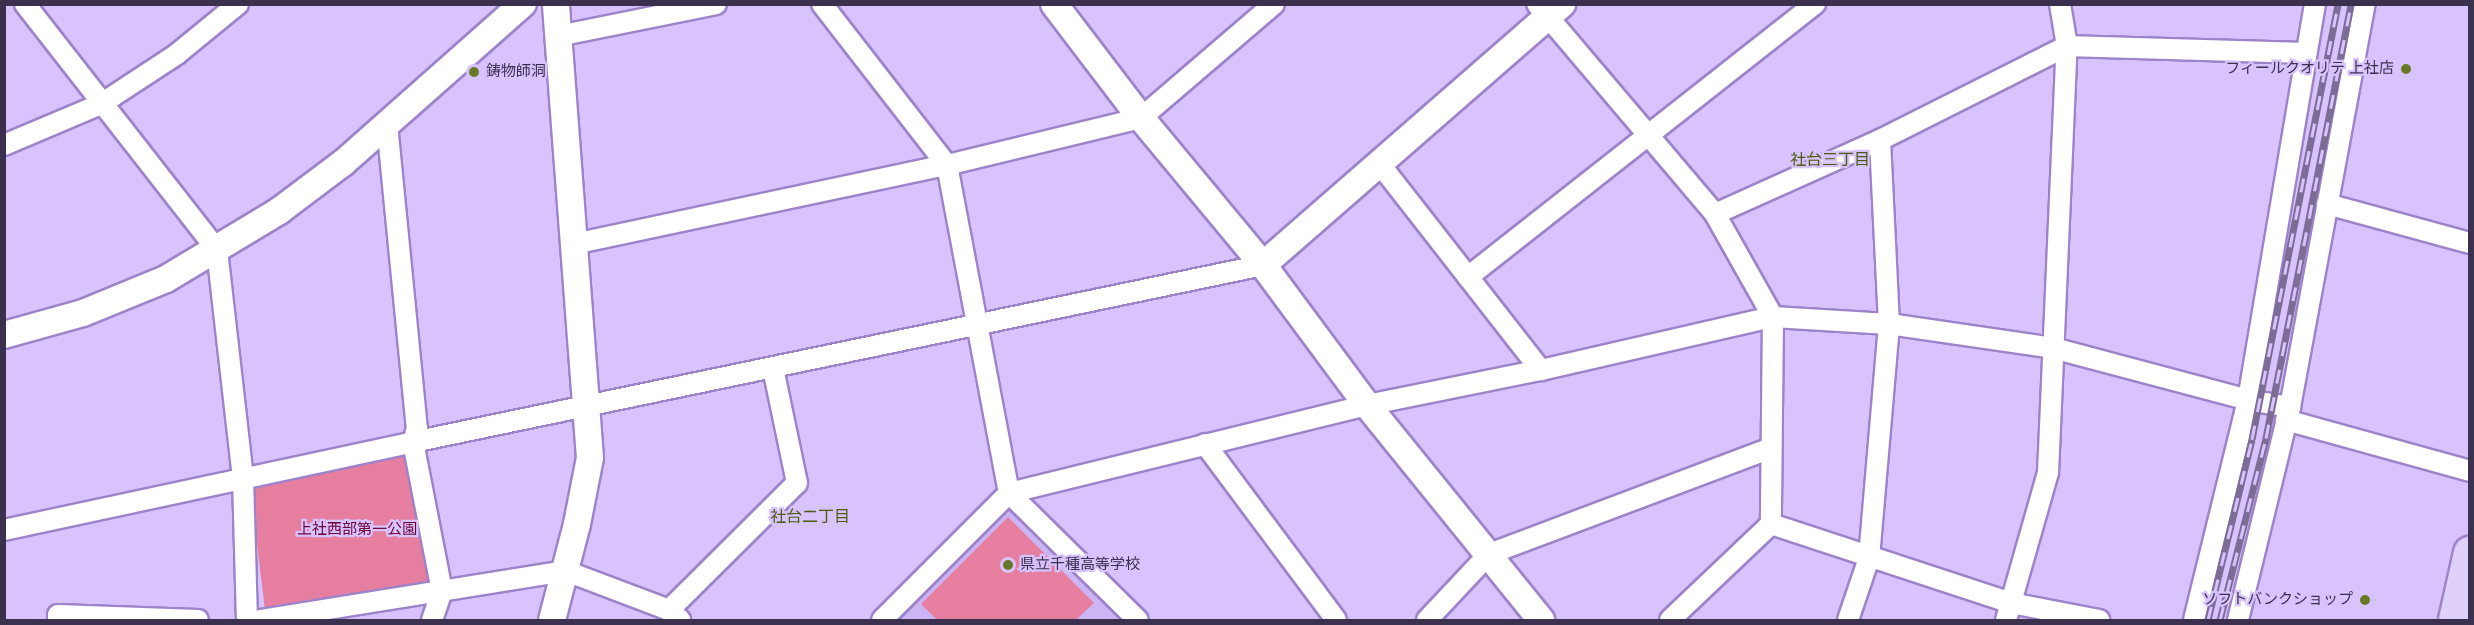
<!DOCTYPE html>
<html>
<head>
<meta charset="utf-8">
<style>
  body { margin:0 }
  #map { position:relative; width:2474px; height:625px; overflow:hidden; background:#d8c3fe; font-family:"DM Sans","Noto Sans JP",sans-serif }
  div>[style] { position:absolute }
  .built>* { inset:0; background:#ccb5f5 }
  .green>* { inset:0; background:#e57e9f }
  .roads { filter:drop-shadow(2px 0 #9d83c9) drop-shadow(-2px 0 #9d83c9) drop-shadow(0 2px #9d83c9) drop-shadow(0 -2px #9d83c9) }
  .minor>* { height:20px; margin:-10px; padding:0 10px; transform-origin:10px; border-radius:10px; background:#fff }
  .tertiary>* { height:26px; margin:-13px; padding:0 13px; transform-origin:13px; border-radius:13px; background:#fff }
  .primary>* { height:32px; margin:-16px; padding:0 16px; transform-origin:16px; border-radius:16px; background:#e0d1fa }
  .rail>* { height:7px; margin-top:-3.5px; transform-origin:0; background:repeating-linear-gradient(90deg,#d8c3fe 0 14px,#7c6d97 0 28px); box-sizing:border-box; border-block:2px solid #7c6d97 }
  .dots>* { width:16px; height:16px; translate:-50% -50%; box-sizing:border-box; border:3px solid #d8c3fe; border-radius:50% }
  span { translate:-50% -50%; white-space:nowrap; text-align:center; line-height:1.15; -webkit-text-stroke:4.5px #d8c3fe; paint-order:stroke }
  .poi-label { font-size:15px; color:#3b304e }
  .right { translate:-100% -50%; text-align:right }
  .left { translate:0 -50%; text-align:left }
  .park-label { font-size:15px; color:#6c0035 }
  .neighbourhood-label { font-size:16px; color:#4d5c0e }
  .frame { position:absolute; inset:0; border:6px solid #3b304e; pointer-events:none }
</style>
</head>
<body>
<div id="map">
  <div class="built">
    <i style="clip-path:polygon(1013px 508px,1126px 620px,891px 620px,1000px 509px)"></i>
  </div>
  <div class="green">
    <i style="clip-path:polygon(411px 453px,433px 576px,426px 583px,265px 610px,250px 486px)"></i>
    <i style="clip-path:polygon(1008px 517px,1094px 603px,1076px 620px,937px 620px,921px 604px)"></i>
  </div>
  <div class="roads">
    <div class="minor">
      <i style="left:25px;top:4px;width:312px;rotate:52deg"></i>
      <i style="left:217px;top:250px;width:229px;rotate:83.5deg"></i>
      <i style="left:243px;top:478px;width:142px;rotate:88.4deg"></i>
      <i style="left:822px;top:4px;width:204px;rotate:52.2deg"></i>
      <i style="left:947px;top:165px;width:334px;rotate:79.3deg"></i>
      <i style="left:1009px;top:493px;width:369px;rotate:-13.8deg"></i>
      <i style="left:1367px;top:405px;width:177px;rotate:-11.4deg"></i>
      <i style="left:1541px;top:370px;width:238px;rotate:-12.9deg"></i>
      <i style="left:1773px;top:317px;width:116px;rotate:3.5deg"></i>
      <i style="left:1889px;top:324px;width:166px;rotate:8.3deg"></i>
      <i style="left:2053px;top:348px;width:202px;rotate:14.9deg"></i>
      <i style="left:2248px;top:400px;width:43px;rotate:9.5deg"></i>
      <i style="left:1537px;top:4px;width:275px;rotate:49.7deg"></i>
      <i style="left:1715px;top:214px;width:118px;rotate:60.6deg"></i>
      <i style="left:1773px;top:317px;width:207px;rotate:90.6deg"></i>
      <i style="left:1771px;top:524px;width:139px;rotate:136.5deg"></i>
      <i style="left:558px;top:36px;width:161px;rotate:-11.4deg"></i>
      <i style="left:387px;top:124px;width:305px;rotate:84.4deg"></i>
      <i style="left:417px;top:428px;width:15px;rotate:106deg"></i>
      <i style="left:413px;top:442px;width:152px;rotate:79deg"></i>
      <i style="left:442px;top:591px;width:31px;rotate:109deg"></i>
      <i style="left:4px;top:145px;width:105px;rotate:-22.9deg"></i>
      <i style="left:101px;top:104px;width:91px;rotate:-33.3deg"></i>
      <i style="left:177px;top:54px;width:79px;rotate:-39.3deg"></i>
      <i style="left:1379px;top:163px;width:263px;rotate:52deg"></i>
      <i style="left:2327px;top:204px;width:148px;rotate:15.3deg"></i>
      <i style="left:1715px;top:214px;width:181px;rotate:-24.2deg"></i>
      <i style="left:1880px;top:140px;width:209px;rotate:-26.7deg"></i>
      <i style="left:2067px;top:46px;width:238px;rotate:1.7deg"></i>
      <i style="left:574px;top:244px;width:381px;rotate:-12deg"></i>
      <i style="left:947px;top:165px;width:200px;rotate:-13.6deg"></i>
      <i style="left:1141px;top:118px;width:175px;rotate:-40.6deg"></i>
      <i style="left:1468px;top:277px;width:442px;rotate:-38.2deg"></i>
      <i style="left:2286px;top:420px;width:191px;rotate:15.5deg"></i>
      <i style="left:1205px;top:444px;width:219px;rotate:53.3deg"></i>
      <i style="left:1771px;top:524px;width:253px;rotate:18.2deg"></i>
      <i style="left:2011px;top:603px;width:90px;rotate:10.9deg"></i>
      <i style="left:4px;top:530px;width:418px;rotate:-12.1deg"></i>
      <i style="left:413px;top:442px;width:868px;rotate:-11.76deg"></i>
      <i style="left:669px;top:610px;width:180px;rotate:-44.8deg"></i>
      <i style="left:797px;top:483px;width:117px;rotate:-101.8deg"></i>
      <i style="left:58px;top:620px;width:5px;rotate:-90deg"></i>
      <i style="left:58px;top:615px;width:140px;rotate:2deg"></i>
      <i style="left:260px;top:620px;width:310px;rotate:-9.1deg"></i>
      <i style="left:566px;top:571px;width:110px;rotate:20.7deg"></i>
      <i style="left:669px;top:610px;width:15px;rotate:42deg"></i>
      <i style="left:882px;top:620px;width:180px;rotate:-45deg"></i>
      <i style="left:1009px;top:493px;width:181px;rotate:44.6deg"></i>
      <i style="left:1427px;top:620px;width:91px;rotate:-46.8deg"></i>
      <i style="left:1489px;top:554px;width:301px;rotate:-20.6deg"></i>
      <i style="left:1848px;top:620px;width:65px;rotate:-71.3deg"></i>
      <i style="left:1869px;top:558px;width:235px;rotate:-85.1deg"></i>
      <i style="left:1889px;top:324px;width:184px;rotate:-92.8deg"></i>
      <i style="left:2006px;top:620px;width:153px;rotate:-74.1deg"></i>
      <i style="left:2048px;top:473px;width:427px;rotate:-87.5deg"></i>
      <i style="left:2067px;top:46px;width:43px;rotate:-99.5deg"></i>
      <i style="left:2194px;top:620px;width:227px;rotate:-76.2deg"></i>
      <i style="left:2248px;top:400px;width:402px;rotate:-80.4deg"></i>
      <i style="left:2238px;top:620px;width:219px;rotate:-76.3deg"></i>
      <i style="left:2290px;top:407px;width:410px;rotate:-79.5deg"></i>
    </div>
    <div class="tertiary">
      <i style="left:1054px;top:4px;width:143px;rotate:52.7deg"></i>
      <i style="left:1141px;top:118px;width:191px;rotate:50.3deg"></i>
      <i style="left:1263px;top:265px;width:174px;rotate:53.4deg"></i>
      <i style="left:1367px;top:405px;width:277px;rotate:51deg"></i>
      <i style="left:1263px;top:265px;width:397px;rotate:-41.1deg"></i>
      <i style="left:4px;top:335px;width:82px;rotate:-15.6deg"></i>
      <i style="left:83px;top:313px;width:90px;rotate:-22.3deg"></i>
      <i style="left:166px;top:279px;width:132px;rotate:-31deg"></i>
      <i style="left:279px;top:211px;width:80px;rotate:-36.9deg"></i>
      <i style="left:343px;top:163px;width:240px;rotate:-41.5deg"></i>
      <i style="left:552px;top:620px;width:99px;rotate:-75.4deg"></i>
      <i style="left:577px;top:524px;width:67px;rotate:-78.9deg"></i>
      <i style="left:590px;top:458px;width:455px;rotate:-94.3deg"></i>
    </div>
    <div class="primary">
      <i style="left:2455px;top:620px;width:69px;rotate:-77.4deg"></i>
    </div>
  </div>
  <div class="rail">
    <i style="left:2208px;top:620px;width:186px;rotate:-76.3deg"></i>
    <i style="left:2252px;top:439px;width:443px;rotate:-78.8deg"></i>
    <i style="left:2220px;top:620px;width:188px;rotate:-75.8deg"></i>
    <i style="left:2266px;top:438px;width:442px;rotate:-78.9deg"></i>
  </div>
  <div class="dots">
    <i style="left:2406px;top:69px;background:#677827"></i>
    <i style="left:474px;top:72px;background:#677827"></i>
    <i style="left:1008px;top:565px;background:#677827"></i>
    <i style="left:2365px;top:600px;background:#677827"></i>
  </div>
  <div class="poi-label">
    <span class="right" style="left:2394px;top:69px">フィールクオリテ 上社店</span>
    <span class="left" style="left:486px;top:72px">鋳物師洞</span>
    <span class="left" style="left:1020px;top:565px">県立千種高等学校</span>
    <span class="right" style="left:2353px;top:600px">ソフトバンクショップ</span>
  </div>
  <div class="park-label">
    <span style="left:357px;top:530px">上社西部第一公園</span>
  </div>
  <div class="neighbourhood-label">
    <span style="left:1830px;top:160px">社台三丁目</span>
    <span style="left:810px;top:517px">社台二丁目</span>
  </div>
  <div class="frame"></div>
</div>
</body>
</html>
